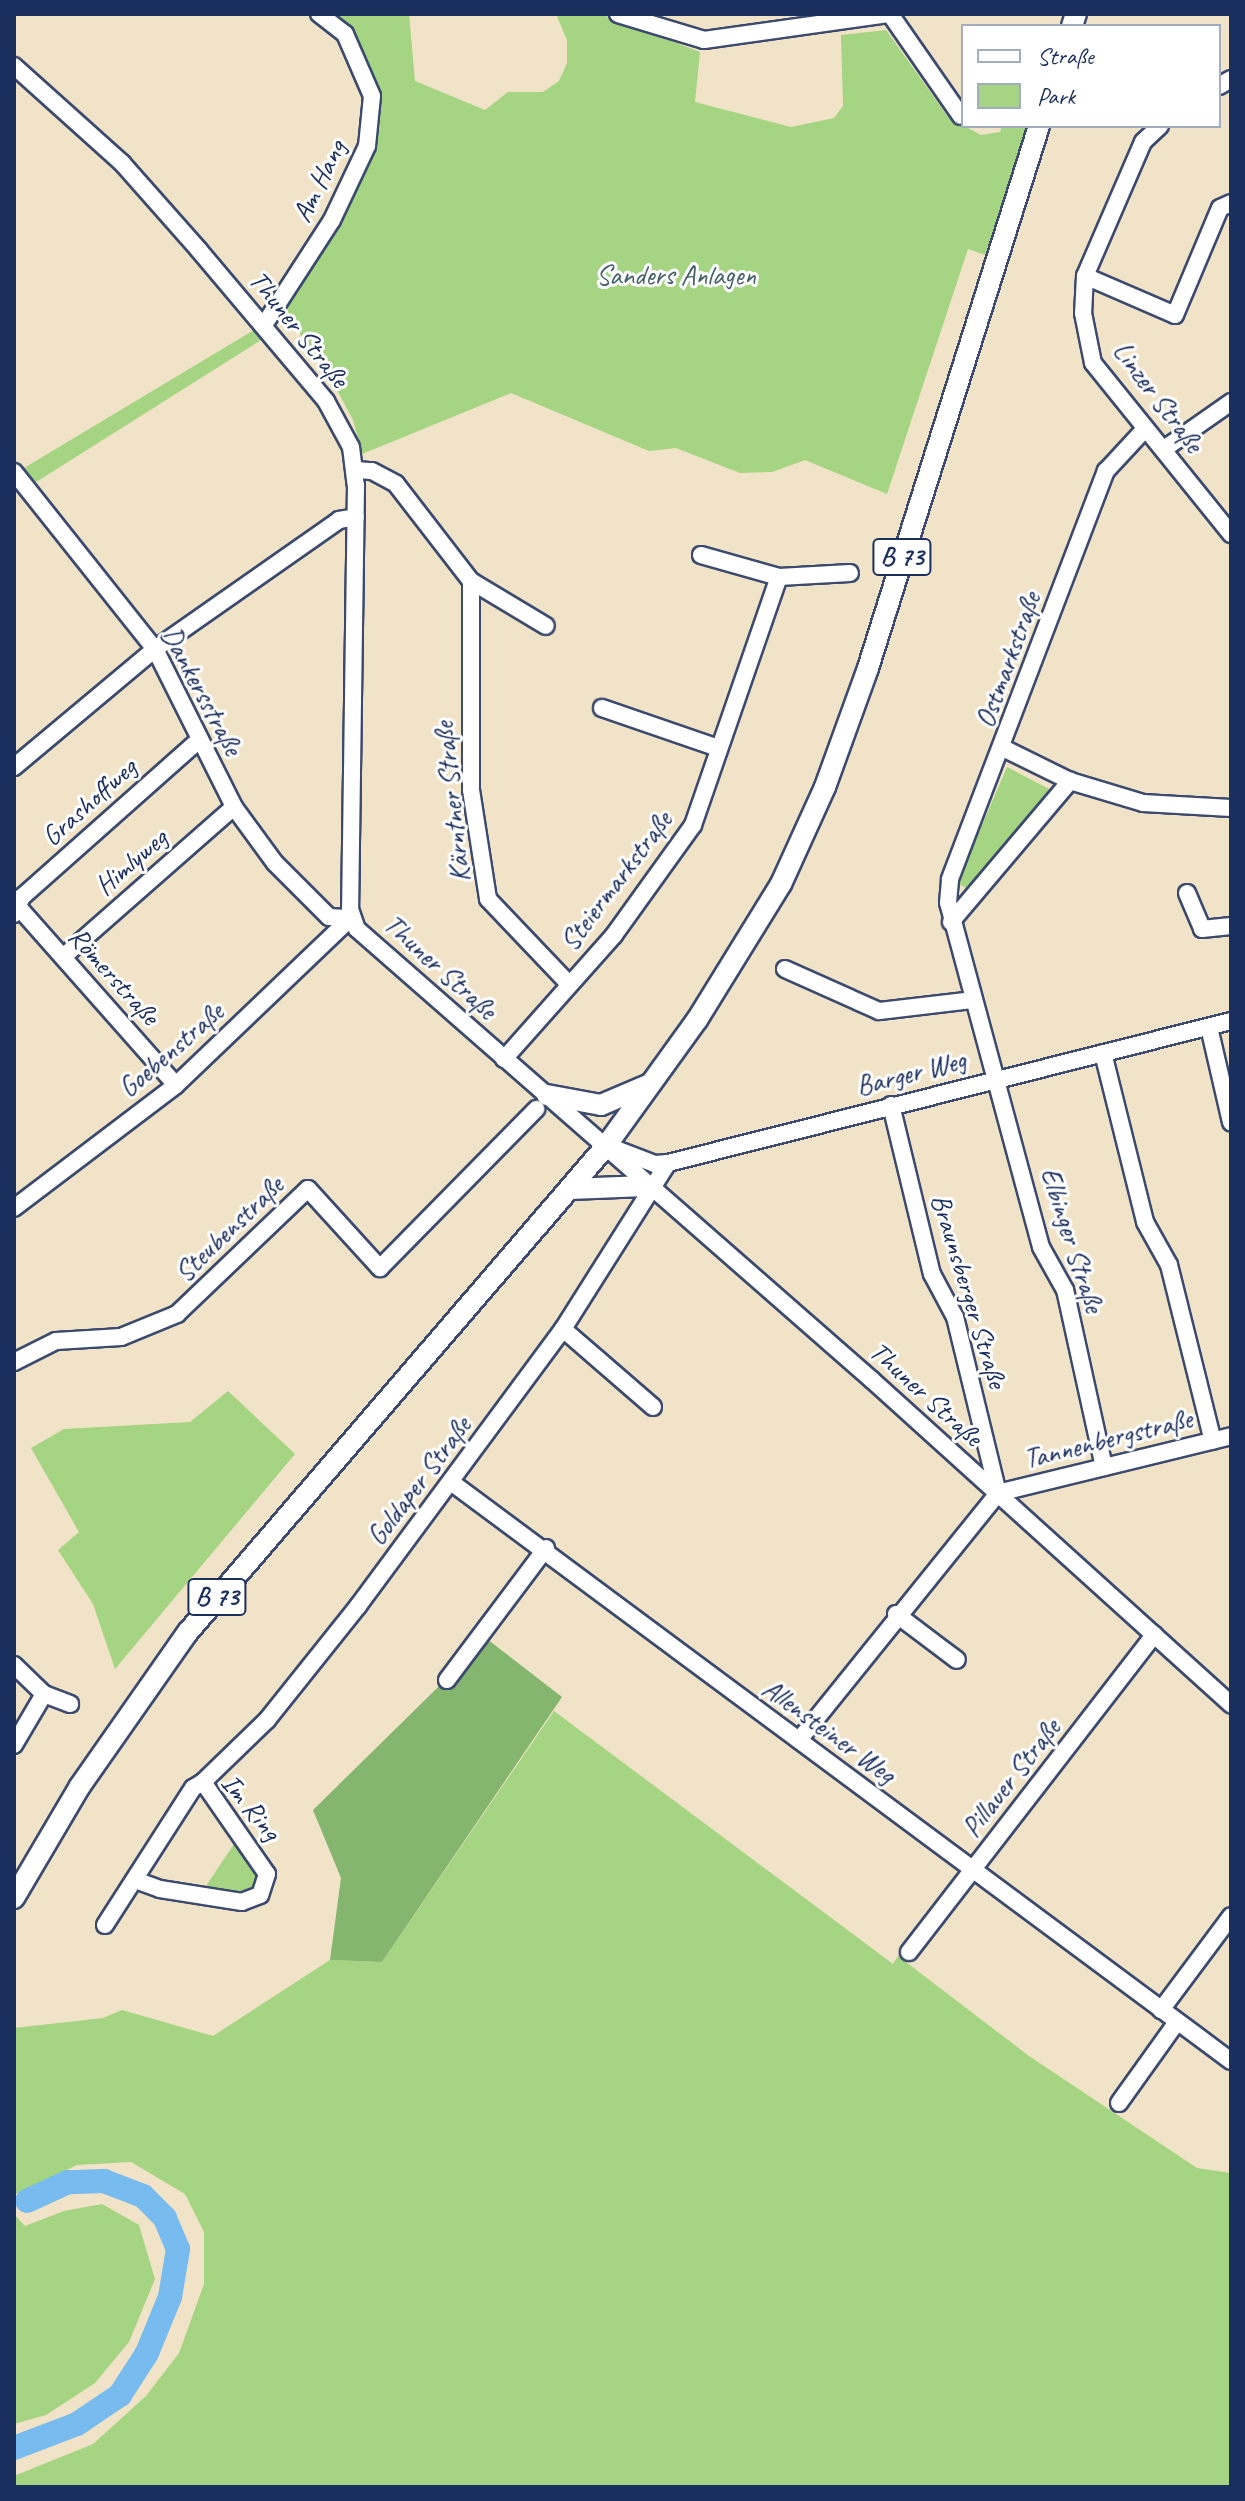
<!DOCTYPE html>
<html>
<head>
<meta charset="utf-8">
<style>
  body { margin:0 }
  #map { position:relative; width:1245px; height:2501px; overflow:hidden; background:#f1e3c7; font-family:Caveat,sans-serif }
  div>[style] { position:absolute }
  .green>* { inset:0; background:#a5d482 }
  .forest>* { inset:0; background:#84b670 }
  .river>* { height:24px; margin:-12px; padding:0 12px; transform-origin:12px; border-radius:12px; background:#78bbee }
  .roads { filter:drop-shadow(2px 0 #3b4a6e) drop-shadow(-2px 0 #3b4a6e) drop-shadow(0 2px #3b4a6e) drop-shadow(0 -2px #3b4a6e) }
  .minor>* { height:16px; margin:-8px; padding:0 8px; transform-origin:8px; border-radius:8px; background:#fff }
  .major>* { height:20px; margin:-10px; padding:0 10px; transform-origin:10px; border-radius:10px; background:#fff }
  span { translate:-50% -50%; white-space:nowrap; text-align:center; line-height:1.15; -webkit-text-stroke:6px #fff; paint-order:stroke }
  .shield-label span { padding:2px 6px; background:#fff; border:2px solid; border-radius:6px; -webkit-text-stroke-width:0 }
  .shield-label { font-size:26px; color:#1b2f5e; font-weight:700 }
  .street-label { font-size:28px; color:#1b2f5e }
  .park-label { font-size:28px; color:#446169 }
  .frame { position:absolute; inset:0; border:16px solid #1b2f5e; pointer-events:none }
  .legend { position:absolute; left:961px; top:24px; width:260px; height:104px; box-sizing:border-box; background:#fff; border:2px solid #a4acbf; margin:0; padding:10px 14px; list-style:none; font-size:24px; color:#1b2f5e }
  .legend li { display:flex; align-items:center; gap:16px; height:40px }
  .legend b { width:40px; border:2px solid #a4acbf }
</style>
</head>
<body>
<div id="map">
  <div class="green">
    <i style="clip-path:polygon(335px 14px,409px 14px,415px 81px,485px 110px,508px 92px,543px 92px,559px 81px,567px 63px,567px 40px,556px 14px,601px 14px,700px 52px,695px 102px,791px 127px,834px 118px,843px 106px,841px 35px,886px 30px,948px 117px,981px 135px,1000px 132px,1002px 126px,1028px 126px,985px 255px,968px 249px,887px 494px,805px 460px,772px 472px,740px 473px,676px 448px,649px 451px,511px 393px,362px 454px,353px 420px,331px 379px,282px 308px,337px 231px,373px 148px,379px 96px,353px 29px)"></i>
    <i style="clip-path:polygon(254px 330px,261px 340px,33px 484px,14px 474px)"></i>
    <i style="clip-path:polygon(1007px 767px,1051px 790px,976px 883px,966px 888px,957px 883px)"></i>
    <i style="clip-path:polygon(228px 1391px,295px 1454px,115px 1669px,93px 1604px,58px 1550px,79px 1532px,31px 1448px,64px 1429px,190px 1422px)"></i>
    <i style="clip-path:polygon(554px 1711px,893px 1964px,898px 1956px,1029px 2056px,1197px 2168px,1231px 2173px,1231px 2487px,14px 2487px,14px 2476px,93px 2444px,146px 2396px,179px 2353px,204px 2284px,204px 2232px,185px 2194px,131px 2162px,77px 2165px,14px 2195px,14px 2028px,103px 2018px,122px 2010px,213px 2036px,330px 1960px,382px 1962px)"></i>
    <i style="clip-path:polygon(238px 1838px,261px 1874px,258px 1889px,247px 1896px,204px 1889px)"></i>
    <i style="clip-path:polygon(102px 2204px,139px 2225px,155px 2279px,129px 2342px,95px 2383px,46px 2415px,14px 2424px,14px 2214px,25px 2226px,64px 2211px)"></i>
  </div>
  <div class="forest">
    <i style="clip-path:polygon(487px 1639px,562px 1697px,382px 1962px,330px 1960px,341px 1878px,313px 1810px)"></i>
  </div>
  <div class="river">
    <i style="left:14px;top:2448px;width:67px;rotate:-20.9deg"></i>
    <i style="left:77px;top:2424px;width:52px;rotate:-34deg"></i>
    <i style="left:120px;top:2395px;width:50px;rotate:-57.3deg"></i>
    <i style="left:147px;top:2353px;width:61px;rotate:-67.7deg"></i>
    <i style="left:170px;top:2297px;width:49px;rotate:-80.5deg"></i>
    <i style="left:178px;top:2249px;width:34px;rotate:-113deg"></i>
    <i style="left:165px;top:2218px;width:31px;rotate:-135deg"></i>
    <i style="left:143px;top:2196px;width:42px;rotate:-159deg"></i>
    <i style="left:104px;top:2181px;width:36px;rotate:178deg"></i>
    <i style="left:68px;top:2182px;width:45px;rotate:155.1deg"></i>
  </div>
  <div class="roads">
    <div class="minor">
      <i style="left:618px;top:14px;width:90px;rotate:16.8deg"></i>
      <i style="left:704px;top:40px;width:188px;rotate:-8deg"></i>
      <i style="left:890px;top:14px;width:124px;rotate:55.2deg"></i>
      <i style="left:14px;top:66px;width:145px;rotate:41.9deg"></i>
      <i style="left:122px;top:163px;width:115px;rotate:48.5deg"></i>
      <i style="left:198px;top:249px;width:199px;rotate:49.9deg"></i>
      <i style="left:326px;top:401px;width:52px;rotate:61.5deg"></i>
      <i style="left:351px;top:447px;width:38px;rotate:83deg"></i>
      <i style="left:356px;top:485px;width:424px;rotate:90.8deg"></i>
      <i style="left:350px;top:909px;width:21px;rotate:71deg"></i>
      <i style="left:357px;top:929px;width:685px;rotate:41.21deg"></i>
      <i style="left:872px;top:1380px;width:484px;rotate:42.1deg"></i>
      <i style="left:1219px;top:86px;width:14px;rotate:-30deg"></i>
      <i style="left:1160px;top:126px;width:23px;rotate:137deg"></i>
      <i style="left:1143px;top:142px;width:146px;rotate:113.4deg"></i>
      <i style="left:1085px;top:276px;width:37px;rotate:93deg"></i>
      <i style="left:1083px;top:313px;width:51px;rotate:78.7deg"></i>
      <i style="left:1093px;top:363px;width:220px;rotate:51.1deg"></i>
      <i style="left:1085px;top:276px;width:98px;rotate:23.4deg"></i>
      <i style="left:1175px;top:315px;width:116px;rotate:-67.2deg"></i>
      <i style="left:1220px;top:208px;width:12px;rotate:-24deg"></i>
      <i style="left:264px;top:325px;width:125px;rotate:-57.1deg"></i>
      <i style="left:332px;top:220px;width:82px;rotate:-64.7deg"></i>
      <i style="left:367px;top:146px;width:50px;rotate:-84.3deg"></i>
      <i style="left:372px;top:96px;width:68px;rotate:-113.5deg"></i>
      <i style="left:345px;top:34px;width:33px;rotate:-142deg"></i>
      <i style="left:1164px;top:449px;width:82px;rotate:-35deg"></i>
      <i style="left:356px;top:470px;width:16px;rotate:4deg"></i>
      <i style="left:372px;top:471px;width:27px;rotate:28deg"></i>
      <i style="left:396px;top:484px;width:123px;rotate:52.3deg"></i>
      <i style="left:471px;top:581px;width:87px;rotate:31deg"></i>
      <i style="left:14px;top:472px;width:226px;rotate:51.5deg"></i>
      <i style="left:155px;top:649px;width:177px;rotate:63.4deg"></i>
      <i style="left:234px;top:807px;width:69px;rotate:53.8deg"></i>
      <i style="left:275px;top:863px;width:76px;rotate:45deg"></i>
      <i style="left:329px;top:917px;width:22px;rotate:3deg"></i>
      <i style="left:701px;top:555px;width:81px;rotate:15.8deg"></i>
      <i style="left:779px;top:577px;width:71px;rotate:-3.2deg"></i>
      <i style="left:471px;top:581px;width:209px;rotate:90deg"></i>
      <i style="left:471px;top:790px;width:110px;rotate:81.1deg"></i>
      <i style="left:488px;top:899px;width:117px;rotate:46.4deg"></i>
      <i style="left:602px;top:708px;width:123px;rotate:19deg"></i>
      <i style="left:1003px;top:748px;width:75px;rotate:26.2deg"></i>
      <i style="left:1070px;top:781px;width:76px;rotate:16.8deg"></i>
      <i style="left:1143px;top:803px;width:88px;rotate:3.3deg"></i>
      <i style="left:14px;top:767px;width:184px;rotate:-39.9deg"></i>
      <i style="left:155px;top:649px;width:225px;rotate:-35deg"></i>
      <i style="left:339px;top:520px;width:17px;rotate:-10deg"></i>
      <i style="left:1187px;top:893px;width:39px;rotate:67deg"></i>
      <i style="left:1202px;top:929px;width:29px;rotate:-6deg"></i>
      <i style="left:14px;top:902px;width:244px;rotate:48.5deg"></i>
      <i style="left:14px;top:914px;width:19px;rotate:-65deg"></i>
      <i style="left:22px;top:897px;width:237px;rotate:-41.6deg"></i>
      <i style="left:951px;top:922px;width:185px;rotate:-49.8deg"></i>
      <i style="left:63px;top:957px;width:227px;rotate:-41.3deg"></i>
      <i style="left:785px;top:969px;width:103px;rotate:24.1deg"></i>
      <i style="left:879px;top:1011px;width:94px;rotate:-6.7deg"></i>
      <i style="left:1209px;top:1027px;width:98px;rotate:77deg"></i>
      <i style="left:1103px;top:1053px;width:174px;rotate:76deg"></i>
      <i style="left:1145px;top:1222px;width:49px;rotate:60.8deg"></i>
      <i style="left:1169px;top:1265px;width:181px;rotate:76deg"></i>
      <i style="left:504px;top:1059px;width:166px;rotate:-48.4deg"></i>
      <i style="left:614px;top:935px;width:135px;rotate:-54.3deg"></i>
      <i style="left:693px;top:825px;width:262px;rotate:-70.9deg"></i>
      <i style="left:891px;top:1105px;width:174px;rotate:76.4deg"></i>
      <i style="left:932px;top:1274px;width:49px;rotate:61.9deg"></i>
      <i style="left:955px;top:1317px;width:181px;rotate:76.3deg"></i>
      <i style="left:608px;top:1146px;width:50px;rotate:21deg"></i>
      <i style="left:655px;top:1164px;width:13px;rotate:-4deg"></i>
      <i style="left:668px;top:1163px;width:581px;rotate:-14.16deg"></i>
      <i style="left:14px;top:1208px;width:203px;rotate:-37.2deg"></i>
      <i style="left:176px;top:1085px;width:242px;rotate:-43.7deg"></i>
      <i style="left:563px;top:1329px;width:119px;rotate:40.9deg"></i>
      <i style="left:14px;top:1362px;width:47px;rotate:-26.6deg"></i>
      <i style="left:56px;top:1341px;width:65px;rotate:-3.5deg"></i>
      <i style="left:121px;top:1337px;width:61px;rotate:-22.3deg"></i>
      <i style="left:177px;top:1314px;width:181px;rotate:-43.7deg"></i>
      <i style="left:308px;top:1189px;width:107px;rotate:47.7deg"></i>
      <i style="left:380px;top:1268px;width:223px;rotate:-45.5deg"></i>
      <i style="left:1104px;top:1467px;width:181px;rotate:-102.4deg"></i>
      <i style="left:1065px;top:1290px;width:49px;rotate:-119.2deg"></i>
      <i style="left:1041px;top:1247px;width:356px;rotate:-105.1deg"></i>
      <i style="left:948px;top:903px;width:24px;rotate:-85deg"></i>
      <i style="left:950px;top:879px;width:437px;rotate:-69.1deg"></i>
      <i style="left:1106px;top:471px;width:56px;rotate:-47.2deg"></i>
      <i style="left:451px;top:1482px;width:971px;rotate:36.59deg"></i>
      <i style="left:998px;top:1493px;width:240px;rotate:-13.7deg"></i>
      <i style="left:896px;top:1614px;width:76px;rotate:37deg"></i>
      <i style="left:14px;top:1665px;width:42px;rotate:44deg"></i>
      <i style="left:44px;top:1694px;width:28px;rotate:21deg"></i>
      <i style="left:447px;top:1680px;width:165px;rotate:-53.1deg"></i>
      <i style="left:799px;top:1740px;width:317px;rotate:-51.1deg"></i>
      <i style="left:14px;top:1745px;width:59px;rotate:-59.5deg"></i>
      <i style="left:203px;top:1782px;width:89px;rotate:-44.1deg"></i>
      <i style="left:267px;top:1720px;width:146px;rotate:-51.4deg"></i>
      <i style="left:358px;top:1606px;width:345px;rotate:-53.5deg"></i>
      <i style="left:563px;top:1329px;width:196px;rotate:-57.7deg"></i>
      <i style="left:105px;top:1925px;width:163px;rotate:-57.3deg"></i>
      <i style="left:193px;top:1788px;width:12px;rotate:-31deg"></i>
      <i style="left:203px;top:1782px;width:112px;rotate:55.2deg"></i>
      <i style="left:267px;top:1874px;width:22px;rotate:108deg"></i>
      <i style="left:260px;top:1895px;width:19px;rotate:159deg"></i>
      <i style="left:242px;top:1902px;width:83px;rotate:-171deg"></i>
      <i style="left:160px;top:1889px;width:27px;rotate:-160deg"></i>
      <i style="left:909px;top:1952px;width:401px;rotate:-52.3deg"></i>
      <i style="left:1161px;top:2010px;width:117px;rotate:-53.3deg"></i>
      <i style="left:1119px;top:2103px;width:100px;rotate:-54.4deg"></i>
    </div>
    <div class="major">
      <i style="left:1072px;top:26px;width:13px;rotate:-72deg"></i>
      <i style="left:547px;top:1095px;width:55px;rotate:10.5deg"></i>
      <i style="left:601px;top:1105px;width:53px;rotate:-23.2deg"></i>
      <i style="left:570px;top:1189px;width:75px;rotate:-2.3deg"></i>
      <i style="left:14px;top:1898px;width:130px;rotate:-59.5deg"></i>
      <i style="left:80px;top:1786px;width:188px;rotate:-55deg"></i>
      <i style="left:188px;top:1632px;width:641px;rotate:-49.3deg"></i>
      <i style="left:606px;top:1146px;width:155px;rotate:-54.2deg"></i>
      <i style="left:697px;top:1020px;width:160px;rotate:-58.3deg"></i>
      <i style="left:781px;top:884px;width:107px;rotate:-65.6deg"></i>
      <i style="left:825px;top:787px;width:127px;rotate:-70.1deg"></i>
      <i style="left:868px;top:668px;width:568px;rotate:-72.49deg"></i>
    </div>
  </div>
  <div class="shield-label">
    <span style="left:902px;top:557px">B 73</span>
    <span style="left:217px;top:1597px">B 73</span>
  </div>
  <div class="street-label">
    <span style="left:319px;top:181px;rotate:-64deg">Am Hang</span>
    <span style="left:299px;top:329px;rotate:51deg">Thuner Straße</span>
    <span style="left:1158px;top:397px;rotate:53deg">Linzer Straße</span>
    <span style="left:1008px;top:660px;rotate:-70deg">Ostmarkstraße</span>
    <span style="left:202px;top:691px;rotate:62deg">Dankersstraße</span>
    <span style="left:89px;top:802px;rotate:-42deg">Grashoffweg</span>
    <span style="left:452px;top:802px;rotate:-96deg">Kärntner Straße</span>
    <span style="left:131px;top:862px;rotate:-41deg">Himlyweg</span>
    <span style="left:616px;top:881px;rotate:-53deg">Steiermarkstraße</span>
    <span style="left:440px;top:967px;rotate:42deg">Thuner Straße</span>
    <span style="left:114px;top:976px;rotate:48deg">Römerstraße</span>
    <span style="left:171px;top:1050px;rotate:-41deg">Goebenstraße</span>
    <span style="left:911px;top:1073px;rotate:-14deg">Barger Weg</span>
    <span style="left:229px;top:1229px;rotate:-44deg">Steubenstraße</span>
    <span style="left:1072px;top:1240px;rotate:72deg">Elbinger Straße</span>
    <span style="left:969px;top:1291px;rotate:73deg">Braunsberger Straße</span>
    <span style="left:926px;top:1394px;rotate:42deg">Thuner Straße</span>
    <span style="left:1108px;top:1439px;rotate:-14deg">Tannenbergstraße</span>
    <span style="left:419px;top:1481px;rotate:-53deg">Goldaper Straße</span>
    <span style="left:829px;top:1731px;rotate:36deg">Allensteiner Weg</span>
    <span style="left:1011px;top:1778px;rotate:-52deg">Pillauer Straße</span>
    <span style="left:251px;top:1807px;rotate:51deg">Im Ring</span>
  </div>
  <div class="park-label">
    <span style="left:676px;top:275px">Sanders Anlagen</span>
  </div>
  <div class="frame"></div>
  <ul class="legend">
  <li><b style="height:10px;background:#fff"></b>Straße</li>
  <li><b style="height:22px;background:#a5d482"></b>Park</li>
  </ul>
</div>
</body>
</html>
